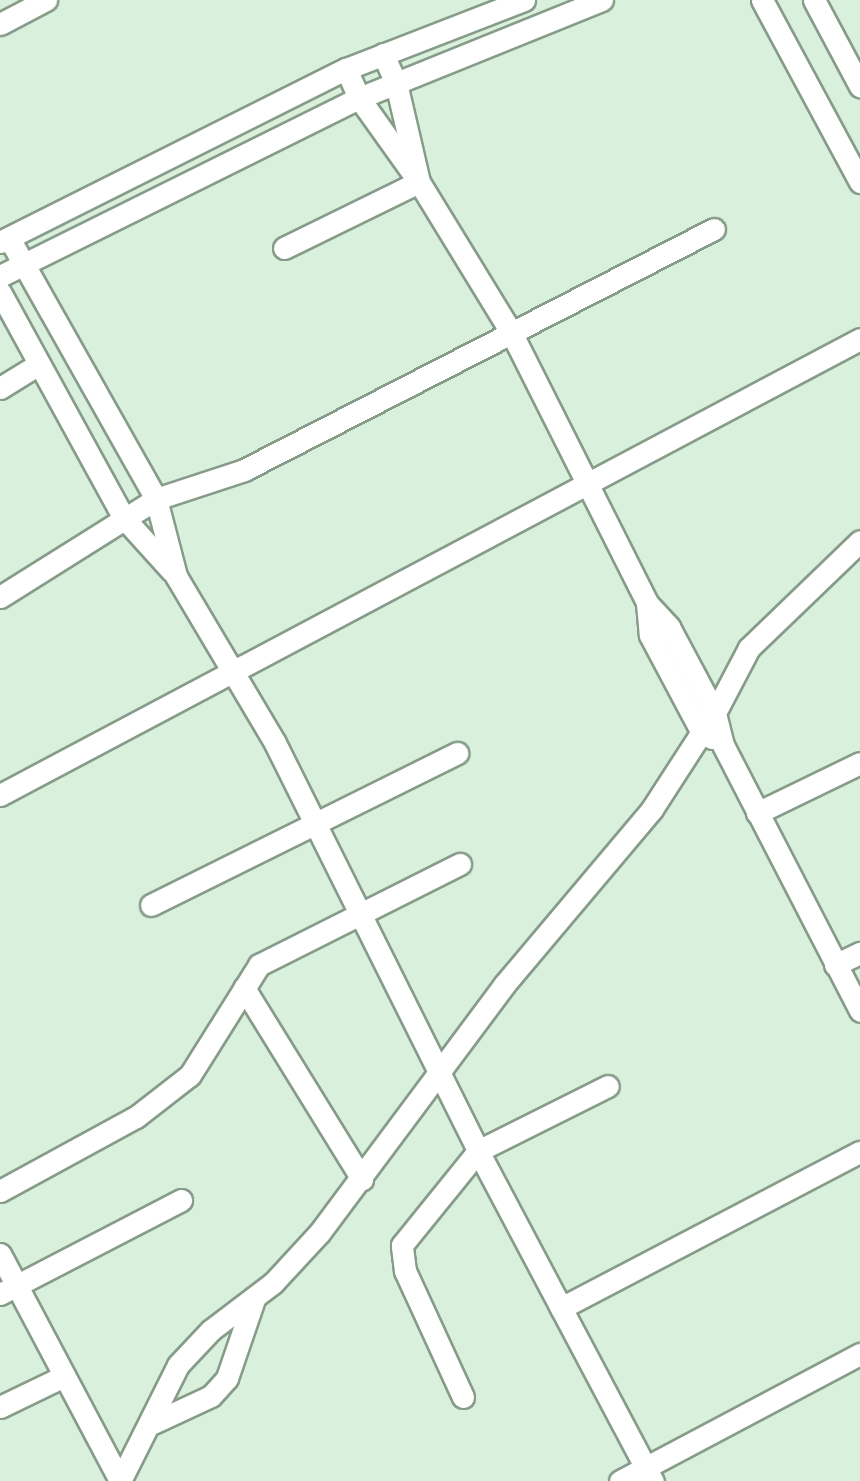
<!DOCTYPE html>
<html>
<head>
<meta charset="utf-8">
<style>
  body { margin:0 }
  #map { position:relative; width:860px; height:1481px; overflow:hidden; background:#d9f0dc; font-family:"Nunito Sans",sans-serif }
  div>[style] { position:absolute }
  .roads { filter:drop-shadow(2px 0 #869c89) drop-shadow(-2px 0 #869c89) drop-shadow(0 2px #869c89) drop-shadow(0 -2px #869c89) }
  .street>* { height:21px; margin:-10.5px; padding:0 10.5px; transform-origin:10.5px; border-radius:10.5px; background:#fff }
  span { translate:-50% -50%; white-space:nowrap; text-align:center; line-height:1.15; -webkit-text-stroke:5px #e6fde9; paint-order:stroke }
</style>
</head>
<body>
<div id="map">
  <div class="roads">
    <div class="street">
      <i style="left:762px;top:0;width:207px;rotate:61.7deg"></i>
      <i style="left:814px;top:0;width:98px;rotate:61.9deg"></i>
      <i style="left:0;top:24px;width:52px;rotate:-27.6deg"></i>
      <i style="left:383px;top:54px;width:32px;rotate:66deg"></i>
      <i style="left:396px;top:83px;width:102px;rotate:76.9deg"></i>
      <i style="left:419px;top:182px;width:178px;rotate:58.5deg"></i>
      <i style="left:512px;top:334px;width:301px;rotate:63.3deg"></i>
      <i style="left:647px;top:603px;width:33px;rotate:47deg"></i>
      <i style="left:669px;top:627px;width:98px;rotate:61.9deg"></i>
      <i style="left:715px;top:713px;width:33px;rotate:76deg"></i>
      <i style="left:723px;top:745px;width:299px;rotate:62.7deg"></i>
      <i style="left:9px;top:238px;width:300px;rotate:60.6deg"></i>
      <i style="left:156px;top:499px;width:80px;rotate:75.4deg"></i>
      <i style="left:176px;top:576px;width:194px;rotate:59.3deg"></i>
      <i style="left:275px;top:743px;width:456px;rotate:63.5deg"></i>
      <i style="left:478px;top:1151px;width:374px;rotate:62.1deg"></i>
      <i style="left:0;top:242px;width:387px;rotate:-26.6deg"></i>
      <i style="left:346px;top:69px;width:191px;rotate:-21.2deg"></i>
      <i style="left:284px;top:248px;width:150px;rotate:-26.1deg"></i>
      <i style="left:419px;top:182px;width:103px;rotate:-125.5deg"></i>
      <i style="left:359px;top:98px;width:32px;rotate:-114deg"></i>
      <i style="left:0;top:276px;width:401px;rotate:-26.4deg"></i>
      <i style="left:359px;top:98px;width:262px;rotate:-22deg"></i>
      <i style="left:0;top:292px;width:256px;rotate:61.3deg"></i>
      <i style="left:123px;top:517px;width:73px;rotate:47.8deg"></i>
      <i style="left:0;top:388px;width:46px;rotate:-31.6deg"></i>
      <i style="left:0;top:597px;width:184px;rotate:-32.1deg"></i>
      <i style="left:156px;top:499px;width:93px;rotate:-18.2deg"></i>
      <i style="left:244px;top:470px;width:528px;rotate:-27.15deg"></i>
      <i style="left:647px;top:603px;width:32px;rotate:85deg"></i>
      <i style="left:650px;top:635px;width:111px;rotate:62deg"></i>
      <i style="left:702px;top:733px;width:11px;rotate:27deg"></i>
      <i style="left:0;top:795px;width:973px;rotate:-27.93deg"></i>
      <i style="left:757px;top:813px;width:114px;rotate:-25.9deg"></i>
      <i style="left:151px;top:905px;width:342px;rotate:-26.4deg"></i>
      <i style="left:835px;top:965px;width:28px;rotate:-26deg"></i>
      <i style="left:244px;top:988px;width:225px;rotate:58.3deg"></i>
      <i style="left:0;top:1191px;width:155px;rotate:-28.6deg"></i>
      <i style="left:136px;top:1117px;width:68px;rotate:-37.9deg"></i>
      <i style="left:190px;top:1075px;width:130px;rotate:-57.9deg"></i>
      <i style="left:259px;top:965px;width:225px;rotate:-26.7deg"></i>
      <i style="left:0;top:1254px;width:257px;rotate:62.1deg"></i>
      <i style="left:0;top:1294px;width:204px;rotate:-27.4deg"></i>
      <i style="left:561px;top:1308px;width:337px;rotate:-27.6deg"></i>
      <i style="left:463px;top:1397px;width:139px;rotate:-114.7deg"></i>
      <i style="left:405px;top:1271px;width:26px;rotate:-97deg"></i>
      <i style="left:402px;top:1245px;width:121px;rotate:-51deg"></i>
      <i style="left:478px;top:1151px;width:145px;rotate:-26.6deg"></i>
      <i style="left:0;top:1407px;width:71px;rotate:-25.8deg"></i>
      <i style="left:153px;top:1423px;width:64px;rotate:-25deg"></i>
      <i style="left:211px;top:1396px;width:24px;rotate:-48deg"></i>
      <i style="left:227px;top:1378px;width:83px;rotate:-71.1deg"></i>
      <i style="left:120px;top:1481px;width:130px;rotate:-63.4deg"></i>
      <i style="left:178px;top:1365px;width:48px;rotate:-46.7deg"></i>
      <i style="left:211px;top:1330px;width:78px;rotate:-37.2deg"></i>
      <i style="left:273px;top:1283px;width:69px;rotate:-47.3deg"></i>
      <i style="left:320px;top:1232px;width:308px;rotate:-53.3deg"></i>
      <i style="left:504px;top:985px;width:230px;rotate:-49.9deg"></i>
      <i style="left:652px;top:809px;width:121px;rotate:-57.1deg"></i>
      <i style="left:718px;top:707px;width:67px;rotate:-62.3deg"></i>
      <i style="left:749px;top:648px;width:154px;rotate:-43.9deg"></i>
      <i style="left:620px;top:1481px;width:272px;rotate:-27.9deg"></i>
    </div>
  </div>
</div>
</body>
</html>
